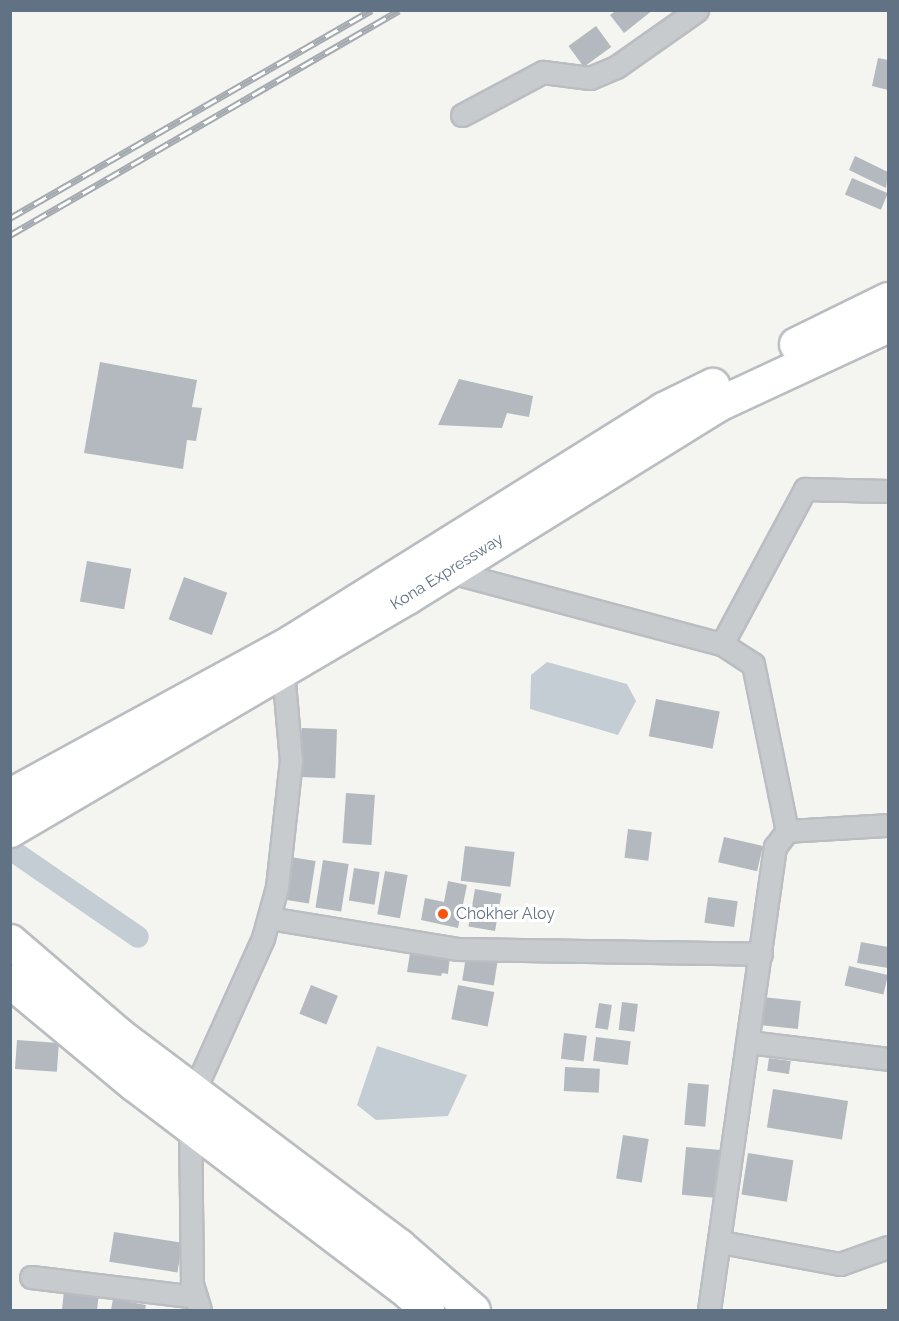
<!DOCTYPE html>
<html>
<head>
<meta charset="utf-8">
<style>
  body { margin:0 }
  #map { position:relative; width:899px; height:1321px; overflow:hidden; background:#f4f5f0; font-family:Raleway,sans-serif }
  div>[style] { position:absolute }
  .water>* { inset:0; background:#c4cdd3 }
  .canal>* { height:22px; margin:-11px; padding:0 11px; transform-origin:11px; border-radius:11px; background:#c4cdd3 }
  .building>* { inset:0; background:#b3b9be; transform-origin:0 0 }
  .roads { filter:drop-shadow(2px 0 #babdc1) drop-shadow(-2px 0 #babdc1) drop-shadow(0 2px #babdc1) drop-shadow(0 -2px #babdc1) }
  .minor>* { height:21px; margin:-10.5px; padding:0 10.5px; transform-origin:10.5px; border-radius:10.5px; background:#c8cbce }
  .primary>* { height:33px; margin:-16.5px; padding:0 16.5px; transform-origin:16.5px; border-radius:16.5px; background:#fff }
  .trunk>* { height:33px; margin:-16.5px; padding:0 16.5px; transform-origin:16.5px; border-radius:16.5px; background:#fff }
  .rail>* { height:7px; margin-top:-3.5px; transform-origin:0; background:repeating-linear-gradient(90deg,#fff 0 14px,#a5aab0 0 28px); box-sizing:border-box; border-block:2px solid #a5aab0 }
  .dots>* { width:16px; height:16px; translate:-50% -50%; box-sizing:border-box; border:3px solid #fff; border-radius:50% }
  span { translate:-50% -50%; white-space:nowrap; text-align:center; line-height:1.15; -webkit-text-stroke:6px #fff; paint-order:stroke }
  .street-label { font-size:16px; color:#607284 }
  .poi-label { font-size:16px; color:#607284 }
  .left { translate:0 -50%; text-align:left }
  .frame { position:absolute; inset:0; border:12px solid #607284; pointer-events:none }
</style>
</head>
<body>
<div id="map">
  <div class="water">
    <i style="clip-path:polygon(547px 662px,627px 684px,636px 701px,618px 735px,530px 709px,531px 675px)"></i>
    <i style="clip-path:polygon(377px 1046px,467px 1075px,448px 1116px,376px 1120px,357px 1105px)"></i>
  </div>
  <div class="canal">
    <i style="left:10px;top:849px;width:155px;rotate:34.5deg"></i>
  </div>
  <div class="building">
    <i style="clip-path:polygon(617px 10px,653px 10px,624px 33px,610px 15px)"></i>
    <i style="left:596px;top:26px;width:26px;height:34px;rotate:54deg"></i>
    <i style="clip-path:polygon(878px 58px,888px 60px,888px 90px,872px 86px)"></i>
    <i style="clip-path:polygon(855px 156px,888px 172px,886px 188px,849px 170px)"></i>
    <i style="left:852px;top:178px;width:39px;height:18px;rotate:23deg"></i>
    <i style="clip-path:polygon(100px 362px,197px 380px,192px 407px,202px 408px,196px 441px,187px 440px,183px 469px,84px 453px)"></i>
    <i style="clip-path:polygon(459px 379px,533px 396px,529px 417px,507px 413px,502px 428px,438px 425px)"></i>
    <i style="left:87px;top:561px;width:45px;height:41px;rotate:10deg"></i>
    <i style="left:184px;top:577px;width:46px;height:45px;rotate:20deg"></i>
    <i style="left:656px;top:699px;width:65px;height:38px;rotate:11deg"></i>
    <i style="left:302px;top:728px;width:35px;height:49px;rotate:2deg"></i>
    <i style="left:346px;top:793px;width:29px;height:50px;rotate:4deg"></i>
    <i style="left:628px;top:829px;width:24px;height:29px;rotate:7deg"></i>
    <i style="left:724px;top:837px;width:40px;height:26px;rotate:13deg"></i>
    <i style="left:465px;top:846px;width:50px;height:35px;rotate:7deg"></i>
    <i style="left:284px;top:856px;width:32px;height:43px;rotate:9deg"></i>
    <i style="left:323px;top:860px;width:26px;height:48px;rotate:9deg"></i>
    <i style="left:354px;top:868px;width:26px;height:33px;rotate:9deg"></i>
    <i style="left:385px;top:871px;width:23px;height:44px;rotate:10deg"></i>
    <i style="clip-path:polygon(448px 881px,467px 885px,458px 928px,421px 920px,425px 898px,444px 902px)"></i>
    <i style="left:475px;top:889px;width:27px;height:38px;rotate:10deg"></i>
    <i style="left:708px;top:897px;width:30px;height:26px;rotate:8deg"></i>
    <i style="clip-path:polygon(861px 942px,888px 947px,888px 968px,857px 963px)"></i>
    <i style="clip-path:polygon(411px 947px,450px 956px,448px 974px,442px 973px,441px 976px,407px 972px)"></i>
    <i style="left:467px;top:950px;width:32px;height:31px;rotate:9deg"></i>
    <i style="left:849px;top:966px;width:40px;height:20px;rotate:13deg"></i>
    <i style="left:311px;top:985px;width:29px;height:31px;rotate:22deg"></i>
    <i style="left:458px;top:985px;width:37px;height:35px;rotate:11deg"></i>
    <i style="left:762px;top:997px;width:39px;height:28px;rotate:6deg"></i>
    <i style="left:622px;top:1002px;width:16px;height:28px;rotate:7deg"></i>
    <i style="left:599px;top:1003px;width:13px;height:25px;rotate:9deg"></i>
    <i style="left:564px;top:1033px;width:23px;height:26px;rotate:7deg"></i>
    <i style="left:596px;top:1037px;width:35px;height:24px;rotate:7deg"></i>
    <i style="left:17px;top:1040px;width:42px;height:29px;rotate:4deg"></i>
    <i style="left:769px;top:1058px;width:22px;height:13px;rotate:8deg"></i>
    <i style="left:565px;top:1067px;width:35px;height:24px;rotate:3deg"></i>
    <i style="left:688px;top:1083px;width:21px;height:42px;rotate:5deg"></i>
    <i style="left:773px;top:1089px;width:76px;height:39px;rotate:9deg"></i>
    <i style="left:623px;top:1135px;width:26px;height:44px;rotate:9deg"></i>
    <i style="left:686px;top:1147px;width:38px;height:48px;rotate:5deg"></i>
    <i style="left:748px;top:1153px;width:46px;height:42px;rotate:9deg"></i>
    <i style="left:114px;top:1232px;width:69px;height:30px;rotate:9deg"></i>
    <i style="clip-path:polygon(64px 1290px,99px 1293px,97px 1310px,62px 1310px)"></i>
    <i style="clip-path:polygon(113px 1299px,146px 1305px,145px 1310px,111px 1310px)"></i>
  </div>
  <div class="roads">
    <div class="minor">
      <i style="left:462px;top:115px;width:92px;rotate:-28deg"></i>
      <i style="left:543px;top:72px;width:47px;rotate:7.3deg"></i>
      <i style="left:590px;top:78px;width:28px;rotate:-23deg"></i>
      <i style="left:616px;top:67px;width:99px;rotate:-35.1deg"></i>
      <i style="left:447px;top:571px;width:285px;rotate:14.9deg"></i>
      <i style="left:722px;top:644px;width:37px;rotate:33deg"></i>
      <i style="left:753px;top:664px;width:170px;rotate:78.5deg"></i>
      <i style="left:722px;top:644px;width:176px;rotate:-61.8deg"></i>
      <i style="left:805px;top:489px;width:83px;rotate:1.4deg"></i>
      <i style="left:269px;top:918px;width:192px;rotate:9.3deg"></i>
      <i style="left:458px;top:949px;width:303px;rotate:0.9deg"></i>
      <i style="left:748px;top:1042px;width:141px;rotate:6.9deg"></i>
      <i style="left:721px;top:1242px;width:121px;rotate:10.5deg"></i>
      <i style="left:840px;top:1264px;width:51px;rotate:-19.5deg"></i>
      <i style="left:31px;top:1277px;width:166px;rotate:6.9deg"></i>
      <i style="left:200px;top:1310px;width:28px;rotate:-107deg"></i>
      <i style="left:192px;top:1283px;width:157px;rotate:-90.7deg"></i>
      <i style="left:190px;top:1126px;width:35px;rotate:-83deg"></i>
      <i style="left:194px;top:1091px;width:168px;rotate:-65.7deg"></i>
      <i style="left:263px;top:938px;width:53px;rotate:-74.6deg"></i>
      <i style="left:277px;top:887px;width:127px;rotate:-83.7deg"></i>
      <i style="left:291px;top:761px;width:90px;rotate:-95.1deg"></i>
      <i style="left:709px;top:1310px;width:468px;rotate:-81.9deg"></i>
      <i style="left:775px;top:847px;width:20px;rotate:-53deg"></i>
      <i style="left:787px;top:831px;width:101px;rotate:-3.4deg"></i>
    </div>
    <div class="primary">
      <i style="left:10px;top:941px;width:143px;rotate:40.7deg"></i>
      <i style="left:118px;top:1034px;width:351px;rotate:37deg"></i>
      <i style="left:398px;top:1245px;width:99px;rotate:40.9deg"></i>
      <i style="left:10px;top:981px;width:160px;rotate:39.7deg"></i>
      <i style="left:133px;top:1083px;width:345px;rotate:37.2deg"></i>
      <i style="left:408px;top:1292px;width:26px;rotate:43deg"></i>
    </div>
    <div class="trunk">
      <i style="left:796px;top:344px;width:102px;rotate:-26.1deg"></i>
      <i style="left:10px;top:795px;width:321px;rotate:-28.6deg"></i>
      <i style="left:292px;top:641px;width:438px;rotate:-32deg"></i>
      <i style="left:663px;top:409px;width:55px;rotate:-26.1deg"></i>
      <i style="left:10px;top:830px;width:460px;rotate:-30.4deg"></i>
      <i style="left:407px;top:597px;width:366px;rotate:-31.8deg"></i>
      <i style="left:718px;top:404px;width:187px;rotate:-24.9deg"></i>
    </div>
  </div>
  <div class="rail">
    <i style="left:10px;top:218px;width:417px;rotate:-29.9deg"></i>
    <i style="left:10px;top:235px;width:449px;rotate:-30deg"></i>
  </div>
  <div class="dots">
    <i style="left:443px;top:914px;background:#f6550f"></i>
  </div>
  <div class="street-label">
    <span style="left:447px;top:572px;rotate:-32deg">Kona Expressway</span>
  </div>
  <div class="poi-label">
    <span class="left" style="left:456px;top:914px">Chokher Aloy</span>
  </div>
  <div class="frame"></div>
</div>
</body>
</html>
